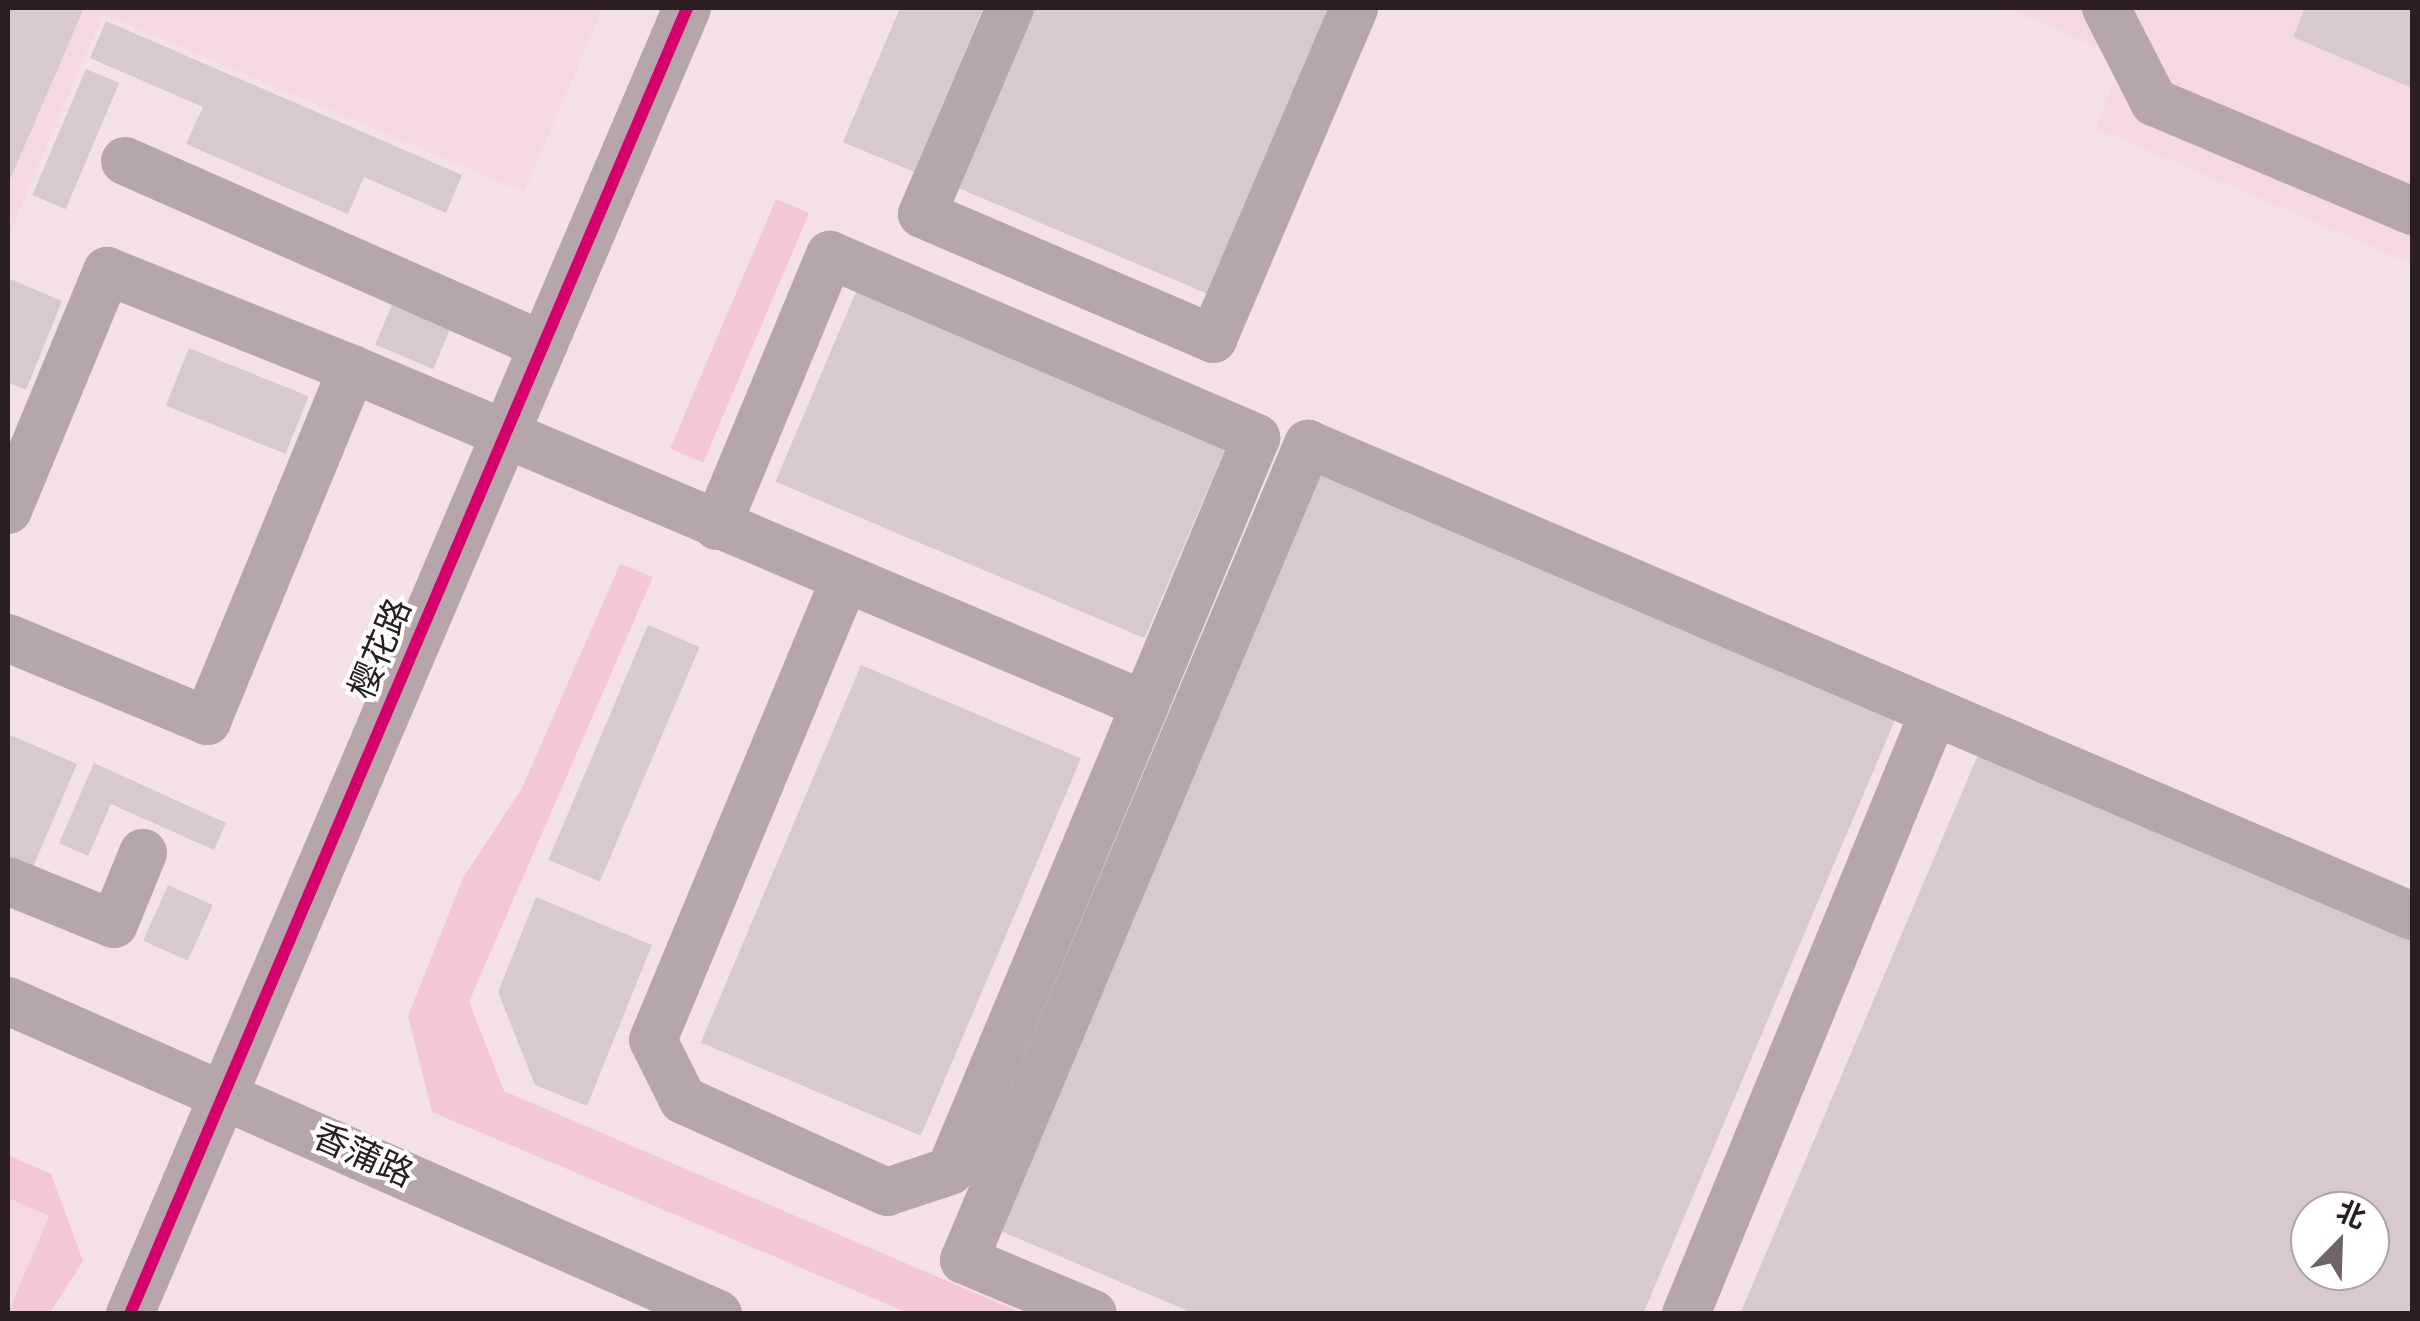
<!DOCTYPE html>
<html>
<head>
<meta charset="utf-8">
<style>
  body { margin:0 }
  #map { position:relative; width:2420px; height:1321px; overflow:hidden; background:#f3e1e7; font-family:"Varela Round","Noto Sans SC",sans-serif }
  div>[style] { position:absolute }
  .built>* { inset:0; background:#f6d8e2 }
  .green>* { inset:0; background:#f4c7d5; transform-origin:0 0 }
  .building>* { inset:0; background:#d7c9ce; transform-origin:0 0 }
  .minor>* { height:48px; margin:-24px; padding:0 24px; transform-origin:24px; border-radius:24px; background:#b6a6ac }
  .cycleway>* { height:12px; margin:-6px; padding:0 6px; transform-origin:6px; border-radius:6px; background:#d6006c }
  span { translate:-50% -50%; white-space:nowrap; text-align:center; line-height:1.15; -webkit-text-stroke:8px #fff; paint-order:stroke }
  .street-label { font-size:35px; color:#2a1e22 }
  .frame { position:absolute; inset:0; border:10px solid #2a1e22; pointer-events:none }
  .north { position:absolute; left:2290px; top:1191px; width:100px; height:100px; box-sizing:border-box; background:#fff; border:2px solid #aaa5a7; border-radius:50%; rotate:23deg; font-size:28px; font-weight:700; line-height:40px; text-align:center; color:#2a1e22 }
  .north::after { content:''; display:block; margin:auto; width:35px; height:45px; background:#706267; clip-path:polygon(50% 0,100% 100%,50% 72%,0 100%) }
</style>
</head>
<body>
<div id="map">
  <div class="built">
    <i style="clip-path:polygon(8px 8px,603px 8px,524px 192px,103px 14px,8px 237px)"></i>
    <i style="clip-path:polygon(2007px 8px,2412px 8px,2412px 264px,2096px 128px,2123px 58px)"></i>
    <i style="clip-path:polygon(8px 1198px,49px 1216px,8px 1314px)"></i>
  </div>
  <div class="green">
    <i style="left:776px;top:199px;width:36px;height:271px;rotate:23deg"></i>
    <i style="clip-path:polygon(620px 564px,653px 577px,469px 1002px,504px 1091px,1022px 1313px,908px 1313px,432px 1112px,408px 1016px,463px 878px,522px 788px)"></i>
    <i style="clip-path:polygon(8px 1155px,51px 1174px,83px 1261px,50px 1313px,8px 1313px,49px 1216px,8px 1198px)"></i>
  </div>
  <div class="building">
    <i style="clip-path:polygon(8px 8px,84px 8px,8px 184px)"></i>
    <i style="clip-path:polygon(900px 8px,983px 8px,914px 172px,843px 142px)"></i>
    <i style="clip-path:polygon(1033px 8px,1339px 8px,1215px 297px,956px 187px)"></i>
    <i style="clip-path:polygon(2305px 8px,2412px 8px,2412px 88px,2293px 37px)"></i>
    <i style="clip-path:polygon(106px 21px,462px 175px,446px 213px,364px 177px,348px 214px,186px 144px,203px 107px,90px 58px)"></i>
    <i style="left:86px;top:69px;width:36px;height:137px;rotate:23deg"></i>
    <i style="clip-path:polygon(8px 278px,62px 301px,26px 390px,8px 382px)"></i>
    <i style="left:861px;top:280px;width:401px;height:219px;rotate:23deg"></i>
    <i style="left:392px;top:305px;width:63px;height:43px;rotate:23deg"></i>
    <i style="left:189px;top:348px;width:129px;height:62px;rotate:22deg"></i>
    <i style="clip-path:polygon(1320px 467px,1898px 713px,1643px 1314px,1195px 1314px,996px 1229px)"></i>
    <i style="left:648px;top:625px;width:56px;height:255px;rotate:23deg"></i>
    <i style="left:861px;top:665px;width:239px;height:410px;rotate:23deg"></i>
    <i style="clip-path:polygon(8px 734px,77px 764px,30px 874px,8px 865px)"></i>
    <i style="clip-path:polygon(evenodd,1980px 750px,2412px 935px,2412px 1314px,1740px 1314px,1980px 750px,2310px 1211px,2370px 1211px,2370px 1271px,2310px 1271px,2310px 1211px)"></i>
    <i style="clip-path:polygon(94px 763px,226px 823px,214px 850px,111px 804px,88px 856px,59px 843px)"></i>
    <i style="left:168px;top:885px;width:49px;height:61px;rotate:24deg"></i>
    <i style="clip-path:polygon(536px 897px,652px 945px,587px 1106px,535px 1085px,498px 992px)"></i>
  </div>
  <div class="minor">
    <i style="left:1010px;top:8px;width:224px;rotate:113.1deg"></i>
    <i style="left:922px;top:214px;width:317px;rotate:23.2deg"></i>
    <i style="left:1213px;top:339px;width:360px;rotate:-66.9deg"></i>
    <i style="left:2106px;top:8px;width:106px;rotate:62.9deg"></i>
    <i style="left:2154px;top:102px;width:280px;rotate:22.9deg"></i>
    <i style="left:125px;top:161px;width:457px;rotate:23.8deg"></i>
    <i style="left:8px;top:510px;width:259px;rotate:-67.5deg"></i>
    <i style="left:107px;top:271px;width:264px;rotate:21.8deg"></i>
    <i style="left:352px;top:369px;width:861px;rotate:22.96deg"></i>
    <i style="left:1145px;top:705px;width:505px;rotate:112.71deg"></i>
    <i style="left:950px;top:1171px;width:66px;rotate:161.6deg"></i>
    <i style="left:887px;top:1192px;width:224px;rotate:-155.7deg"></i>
    <i style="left:683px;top:1100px;width:67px;rotate:-116.6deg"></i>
    <i style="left:653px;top:1040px;width:499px;rotate:-67.4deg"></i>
    <i style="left:717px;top:526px;width:294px;rotate:-67.4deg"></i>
    <i style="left:830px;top:255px;width:464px;rotate:23.2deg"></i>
    <i style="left:1256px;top:438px;width:289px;rotate:112.6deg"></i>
    <i style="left:8px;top:638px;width:216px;rotate:22.6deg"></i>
    <i style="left:207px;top:721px;width:381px;rotate:-67.6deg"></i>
    <i style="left:8px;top:881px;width:114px;rotate:22.1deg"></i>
    <i style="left:114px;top:924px;width:77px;rotate:-67.8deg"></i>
    <i style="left:8px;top:1001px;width:776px;rotate:23.79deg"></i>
    <i style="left:130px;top:1314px;width:1420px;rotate:-66.9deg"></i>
    <i style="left:1093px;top:1314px;width:140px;rotate:-157.3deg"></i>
    <i style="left:964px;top:1260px;width:886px;rotate:-67.14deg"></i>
    <i style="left:1308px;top:444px;width:1201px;rotate:23.15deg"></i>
    <i style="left:1686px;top:1314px;width:651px;rotate:-67.61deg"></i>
  </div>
  <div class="cycleway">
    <i style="left:130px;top:1314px;width:1420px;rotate:-66.9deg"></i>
  </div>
  <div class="street-label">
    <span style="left:381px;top:649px;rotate:-67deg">樱花路</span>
    <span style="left:363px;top:1156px;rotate:24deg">香蒲路</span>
  </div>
  <div class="frame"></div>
  <div class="north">北</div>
</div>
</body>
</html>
